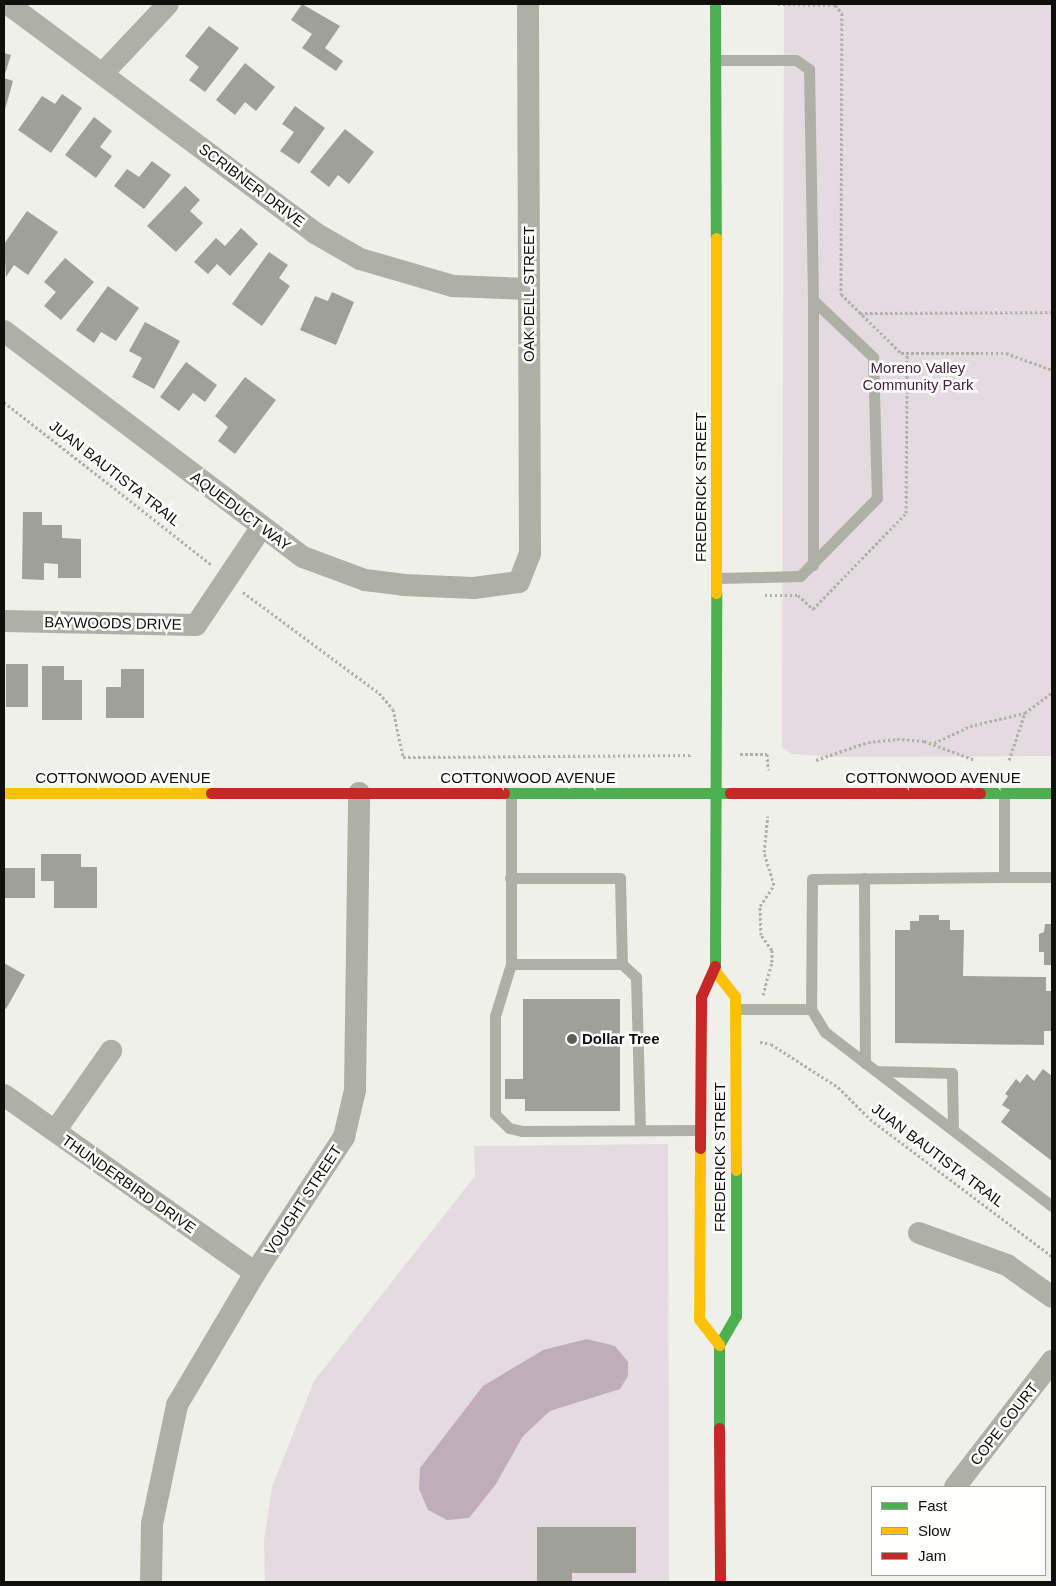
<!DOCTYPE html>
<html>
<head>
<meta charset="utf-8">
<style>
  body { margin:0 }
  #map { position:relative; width:1056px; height:1586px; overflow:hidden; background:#eff0ea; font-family:Helvetica,sans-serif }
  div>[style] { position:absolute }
  .green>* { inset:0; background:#e3dbdf }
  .water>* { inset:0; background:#bfaeba }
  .building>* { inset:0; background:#9fa099; transform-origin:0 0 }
  .path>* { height:3px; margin-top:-1.5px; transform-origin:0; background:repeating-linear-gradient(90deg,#b0b2a9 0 2.5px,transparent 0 5px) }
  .lane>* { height:11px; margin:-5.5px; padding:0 5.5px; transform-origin:5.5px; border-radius:5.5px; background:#aeb0a6 }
  .street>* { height:22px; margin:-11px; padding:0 11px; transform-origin:11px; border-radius:11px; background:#aeb0a6 }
  .fast>* { height:11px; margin:-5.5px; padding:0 5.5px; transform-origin:5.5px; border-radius:5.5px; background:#4caf50 }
  .slow>* { height:11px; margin:-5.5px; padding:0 5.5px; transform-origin:5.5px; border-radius:5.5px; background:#ffc107 }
  .jam>* { height:11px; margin:-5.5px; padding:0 5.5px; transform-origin:5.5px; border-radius:5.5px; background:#c62828 }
  .dots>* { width:14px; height:14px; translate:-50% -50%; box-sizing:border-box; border:2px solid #fefffc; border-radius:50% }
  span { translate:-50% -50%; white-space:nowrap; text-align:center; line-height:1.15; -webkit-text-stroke:5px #fefffc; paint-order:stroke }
  .street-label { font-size:15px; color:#0f100c }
  .park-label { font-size:15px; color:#45213f }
  .poi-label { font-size:15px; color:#0f100c; font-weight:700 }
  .left { translate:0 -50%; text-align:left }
  .frame { position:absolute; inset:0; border:5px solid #0f100c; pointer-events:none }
  .legend { position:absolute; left:871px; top:1486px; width:175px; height:90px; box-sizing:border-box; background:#fefffc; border:1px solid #9e9f9c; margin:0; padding:6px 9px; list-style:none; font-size:15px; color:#0f100c }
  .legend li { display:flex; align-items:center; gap:10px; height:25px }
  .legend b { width:25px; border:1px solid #9e9f9c }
</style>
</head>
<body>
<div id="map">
  <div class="green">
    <i style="clip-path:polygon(784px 4px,1052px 4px,1052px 756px,837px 757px,792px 754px,782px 747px)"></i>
    <i style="clip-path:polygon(668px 1144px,669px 1582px,265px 1582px,264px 1541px,272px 1487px,314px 1381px,475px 1176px,474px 1146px)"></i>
  </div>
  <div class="water">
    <i style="clip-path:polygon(587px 1339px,615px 1346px,628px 1362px,628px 1376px,620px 1389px,550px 1411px,523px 1436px,496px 1484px,469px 1518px,447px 1520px,428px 1510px,419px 1489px,420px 1468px,483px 1386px,543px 1350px)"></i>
  </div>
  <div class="building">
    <i style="clip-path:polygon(302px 4px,340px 26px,325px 48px,343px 61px,336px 71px,302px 48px,312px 34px,291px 20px)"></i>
    <i style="clip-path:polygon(209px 26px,239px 48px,205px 92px,189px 80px,199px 67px,185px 56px)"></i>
    <i style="clip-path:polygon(4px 53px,11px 55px,4px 77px)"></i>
    <i style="clip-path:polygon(245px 63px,275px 87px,256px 111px,245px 102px,235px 115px,216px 100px)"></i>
    <i style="clip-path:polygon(4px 78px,13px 81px,4px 113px)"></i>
    <i style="clip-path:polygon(62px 94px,82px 108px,51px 153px,18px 130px,42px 96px,55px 104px)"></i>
    <i style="clip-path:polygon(295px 106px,325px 128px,299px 164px,280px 151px,294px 132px,282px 124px)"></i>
    <i style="clip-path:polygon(94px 117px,112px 131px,100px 147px,112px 156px,96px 178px,65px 155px)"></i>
    <i style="clip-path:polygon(345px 129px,374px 152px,349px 184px,338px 175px,329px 187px,310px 172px)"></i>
    <i style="clip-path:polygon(152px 161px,171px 175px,144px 209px,114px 186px,127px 169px,139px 177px)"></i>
    <i style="clip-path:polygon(185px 186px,200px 200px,190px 211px,203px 223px,176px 252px,147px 226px)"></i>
    <i style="clip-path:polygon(27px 211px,58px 232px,28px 275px,14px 265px,6px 277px,4px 244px)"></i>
    <i style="clip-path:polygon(241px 228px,258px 244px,230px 276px,217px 264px,208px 274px,194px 262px,216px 238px,225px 246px)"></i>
    <i style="clip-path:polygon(269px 252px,288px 265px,279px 278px,290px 286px,262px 326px,232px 304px)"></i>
    <i style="clip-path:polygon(65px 258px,94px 282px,61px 320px,44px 306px,56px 292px,44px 282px)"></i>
    <i style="clip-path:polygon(108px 286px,139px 308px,116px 341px,101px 332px,94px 343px,76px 330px)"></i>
    <i style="clip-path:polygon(332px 292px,354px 302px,336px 345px,300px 330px,315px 296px,328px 301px)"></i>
    <i style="clip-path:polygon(145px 322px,180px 341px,154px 389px,132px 377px,142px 358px,129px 351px)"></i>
    <i style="clip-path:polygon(186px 362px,217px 385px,205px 402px,193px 393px,179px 411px,160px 397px)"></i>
    <i style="clip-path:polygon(245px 377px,276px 400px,235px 454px,218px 441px,228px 427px,215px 416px)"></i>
    <i style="clip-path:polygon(23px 512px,42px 512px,42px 525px,62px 525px,62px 538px,81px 539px,81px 578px,58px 578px,58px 564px,44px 563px,44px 580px,22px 579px)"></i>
    <i style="left:6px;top:664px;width:22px;height:43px"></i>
    <i style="clip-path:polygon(42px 666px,64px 666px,64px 680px,82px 680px,82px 720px,42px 720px)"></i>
    <i style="clip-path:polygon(121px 669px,144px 669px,144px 718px,106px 718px,106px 687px,121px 687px)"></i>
    <i style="clip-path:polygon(41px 854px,81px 854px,81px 867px,97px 867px,97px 908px,54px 908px,54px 881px,41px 881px)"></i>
    <i style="left:4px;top:868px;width:31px;height:30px"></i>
    <i style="clip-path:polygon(919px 915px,939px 915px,939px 920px,950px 920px,950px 930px,964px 930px,963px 976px,1046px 977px,1046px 991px,1052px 991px,1052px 1031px,1044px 1031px,1044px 1045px,895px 1043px,895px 930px,910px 930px,910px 921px,919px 921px)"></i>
    <i style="clip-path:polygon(1045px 924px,1052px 924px,1052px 965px,1044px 965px,1044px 952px,1039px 952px,1039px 934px,1044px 932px)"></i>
    <i style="clip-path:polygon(4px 963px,25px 975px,6px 1009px,4px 1008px)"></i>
    <i style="clip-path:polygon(523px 999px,620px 999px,620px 1111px,525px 1111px,525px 1099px,505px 1099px,505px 1079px,523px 1079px)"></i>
    <i style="clip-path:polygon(1043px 1069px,1052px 1076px,1052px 1161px,1001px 1122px,1010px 1110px,1002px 1105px,1008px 1096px,1005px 1094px,1016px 1079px,1020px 1083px,1027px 1074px,1034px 1081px)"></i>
    <i style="clip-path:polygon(537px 1527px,636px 1527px,636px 1573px,572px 1573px,572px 1582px,537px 1582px)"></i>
  </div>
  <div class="path">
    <i style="left:778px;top:4px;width:57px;rotate:1deg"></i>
    <i style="left:835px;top:5px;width:11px;rotate:49deg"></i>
    <i style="left:842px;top:13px;width:281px;rotate:90.2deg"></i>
    <i style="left:841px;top:294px;width:84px;rotate:44.5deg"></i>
    <i style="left:901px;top:353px;width:105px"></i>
    <i style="left:1006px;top:353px;width:49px;rotate:20.3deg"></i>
    <i style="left:860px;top:313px;width:192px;rotate:-0.3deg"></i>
    <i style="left:4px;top:402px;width:264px;rotate:38.1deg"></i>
    <i style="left:243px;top:592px;width:169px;rotate:36.6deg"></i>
    <i style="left:379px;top:693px;width:21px;rotate:49deg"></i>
    <i style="left:393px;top:709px;width:49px;rotate:78.2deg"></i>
    <i style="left:403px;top:757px;width:290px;rotate:-0.4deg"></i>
    <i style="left:765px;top:595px;width:33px"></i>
    <i style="left:798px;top:595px;width:21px;rotate:43deg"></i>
    <i style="left:813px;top:609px;width:134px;rotate:-45.9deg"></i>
    <i style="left:906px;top:513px;width:160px;rotate:-89.6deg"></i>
    <i style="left:934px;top:743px;width:40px;rotate:-25deg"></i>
    <i style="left:970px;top:726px;width:57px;rotate:-13.3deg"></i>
    <i style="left:740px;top:754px;width:27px"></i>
    <i style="left:767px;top:754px;width:16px;rotate:86deg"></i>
    <i style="left:816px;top:760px;width:55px;rotate:-19.1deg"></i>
    <i style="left:868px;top:742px;width:29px;rotate:-6deg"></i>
    <i style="left:897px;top:739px;width:27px;rotate:4deg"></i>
    <i style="left:924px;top:741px;width:54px;rotate:20.4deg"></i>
    <i style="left:1009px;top:760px;width:50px;rotate:-71.2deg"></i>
    <i style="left:1025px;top:713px;width:34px;rotate:-37deg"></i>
    <i style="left:763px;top:995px;width:34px;rotate:-75deg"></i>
    <i style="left:772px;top:962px;width:12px;rotate:-90deg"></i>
    <i style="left:772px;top:950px;width:19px;rotate:-126deg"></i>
    <i style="left:761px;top:935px;width:29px;rotate:-92deg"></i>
    <i style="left:760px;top:906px;width:25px;rotate:-56deg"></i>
    <i style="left:774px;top:885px;width:34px;rotate:-107deg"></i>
    <i style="left:764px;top:852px;width:36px;rotate:-84deg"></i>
    <i style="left:760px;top:1042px;width:11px;rotate:10deg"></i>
    <i style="left:771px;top:1044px;width:80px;rotate:32.7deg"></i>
    <i style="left:838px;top:1087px;width:45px;rotate:45deg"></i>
    <i style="left:870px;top:1119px;width:228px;rotate:37deg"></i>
  </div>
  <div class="lane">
    <i style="left:715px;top:60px;width:81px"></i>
    <i style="left:796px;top:60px;width:16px;rotate:35deg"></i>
    <i style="left:809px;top:69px;width:231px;rotate:89deg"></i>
    <i style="left:813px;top:300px;width:83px;rotate:43.5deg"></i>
    <i style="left:873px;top:357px;width:141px;rotate:88.4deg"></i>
    <i style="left:877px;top:498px;width:110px;rotate:134.6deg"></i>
    <i style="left:800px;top:576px;width:84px;rotate:178.6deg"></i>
    <i style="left:813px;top:300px;width:265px;rotate:90deg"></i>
    <i style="left:511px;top:793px;width:171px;rotate:90deg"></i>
    <i style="left:511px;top:964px;width:54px;rotate:107.1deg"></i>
    <i style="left:495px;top:1016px;width:98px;rotate:90deg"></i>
    <i style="left:495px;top:1114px;width:20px;rotate:45deg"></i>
    <i style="left:509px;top:1128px;width:13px;rotate:13deg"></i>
    <i style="left:522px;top:1131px;width:178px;rotate:-0.3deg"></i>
    <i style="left:1004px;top:793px;width:84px;rotate:90deg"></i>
    <i style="left:1004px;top:877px;width:192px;rotate:179.4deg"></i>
    <i style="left:812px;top:879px;width:130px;rotate:90.4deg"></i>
    <i style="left:811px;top:1009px;width:27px;rotate:59deg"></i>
    <i style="left:825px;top:1032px;width:286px;rotate:37.5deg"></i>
    <i style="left:1004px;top:877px;width:48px"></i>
    <i style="left:510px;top:878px;width:110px"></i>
    <i style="left:620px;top:878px;width:86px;rotate:88.7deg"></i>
    <i style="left:864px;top:878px;width:185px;rotate:89.7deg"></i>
    <i style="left:511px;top:964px;width:111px"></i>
    <i style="left:622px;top:964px;width:19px;rotate:43deg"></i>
    <i style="left:636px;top:977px;width:151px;rotate:88.5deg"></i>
    <i style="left:735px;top:1009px;width:76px"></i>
    <i style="left:876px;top:1071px;width:76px;rotate:1.5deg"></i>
    <i style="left:952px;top:1073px;width:57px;rotate:89deg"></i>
  </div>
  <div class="street">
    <i style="left:8px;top:4px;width:383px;rotate:36.7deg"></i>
    <i style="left:315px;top:233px;width:52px;rotate:30deg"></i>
    <i style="left:360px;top:259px;width:97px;rotate:16.2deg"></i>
    <i style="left:453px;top:286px;width:76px;rotate:2.3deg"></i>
    <i style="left:104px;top:72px;width:93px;rotate:-46.7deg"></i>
    <i style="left:4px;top:331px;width:375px;rotate:37.1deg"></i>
    <i style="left:303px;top:557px;width:66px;rotate:20.4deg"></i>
    <i style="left:365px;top:580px;width:38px;rotate:7deg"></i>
    <i style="left:403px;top:585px;width:71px;rotate:2.4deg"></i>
    <i style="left:474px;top:588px;width:45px;rotate:-7.6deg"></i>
    <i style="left:519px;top:582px;width:30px;rotate:-69deg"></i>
    <i style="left:530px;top:554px;width:550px;rotate:-90.21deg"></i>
    <i style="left:4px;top:621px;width:192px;rotate:1.2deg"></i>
    <i style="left:196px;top:625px;width:117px;rotate:-56.2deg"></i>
    <i style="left:4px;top:1095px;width:308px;rotate:35.3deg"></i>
    <i style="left:55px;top:1131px;width:98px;rotate:-55deg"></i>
    <i style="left:919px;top:1233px;width:94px;rotate:20deg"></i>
    <i style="left:1007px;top:1265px;width:55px;rotate:35.4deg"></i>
    <i style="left:955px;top:1487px;width:159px;rotate:-52.4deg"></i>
    <i style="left:151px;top:1582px;width:58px;rotate:-89deg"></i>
    <i style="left:152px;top:1524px;width:122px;rotate:-78.1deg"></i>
    <i style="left:177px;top:1405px;width:153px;rotate:-59.4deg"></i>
    <i style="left:255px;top:1273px;width:163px;rotate:-56.8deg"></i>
    <i style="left:344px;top:1137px;width:48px;rotate:-76.8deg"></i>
    <i style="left:355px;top:1090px;width:297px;rotate:-89.2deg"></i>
  </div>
  <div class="fast">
    <i style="left:715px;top:4px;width:234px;rotate:89.8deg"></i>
    <i style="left:504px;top:793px;width:226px"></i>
    <i style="left:980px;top:793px;width:72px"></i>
    <i style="left:715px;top:966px;width:373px;rotate:-89.8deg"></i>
    <i style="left:719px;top:1428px;width:83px;rotate:-90deg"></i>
    <i style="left:719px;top:1345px;width:34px;rotate:-60deg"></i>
    <i style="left:736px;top:1316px;width:146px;rotate:-90deg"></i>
  </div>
  <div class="slow">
    <i style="left:716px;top:238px;width:355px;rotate:90deg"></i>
    <i style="left:4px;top:793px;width:207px"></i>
    <i style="left:715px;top:971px;width:33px;rotate:52deg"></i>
    <i style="left:735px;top:997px;width:173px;rotate:89.7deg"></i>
    <i style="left:700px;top:1148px;width:171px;rotate:90.3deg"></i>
    <i style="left:699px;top:1319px;width:33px;rotate:52deg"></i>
  </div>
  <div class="jam">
    <i style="left:211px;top:793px;width:293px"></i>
    <i style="left:730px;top:793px;width:250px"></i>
    <i style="left:700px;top:1148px;width:151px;rotate:-89.6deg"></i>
    <i style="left:701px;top:997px;width:34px;rotate:-66deg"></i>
    <i style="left:719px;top:1428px;width:154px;rotate:89.6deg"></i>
  </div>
  <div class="dots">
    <i style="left:572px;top:1039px;background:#5d5e5a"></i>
  </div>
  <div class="street-label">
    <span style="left:252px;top:185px;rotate:37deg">SCRIBNER DRIVE</span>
    <span style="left:529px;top:294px;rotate:-90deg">OAK DELL STREET</span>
    <span style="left:115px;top:473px;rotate:38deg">JUAN BAUTISTA TRAIL</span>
    <span style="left:701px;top:487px;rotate:-90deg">FREDERICK STREET</span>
    <span style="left:241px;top:511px;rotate:37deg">AQUEDUCT WAY</span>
    <span style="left:113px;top:623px;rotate:1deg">BAYWOODS DRIVE</span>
    <span style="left:123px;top:778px">COTTONWOOD AVENUE</span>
    <span style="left:528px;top:778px">COTTONWOOD AVENUE</span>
    <span style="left:933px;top:778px">COTTONWOOD AVENUE</span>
    <span style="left:938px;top:1155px;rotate:37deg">JUAN BAUTISTA TRAIL</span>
    <span style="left:720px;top:1157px;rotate:-90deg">FREDERICK STREET</span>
    <span style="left:129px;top:1184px;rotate:35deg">THUNDERBIRD DRIVE</span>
    <span style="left:303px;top:1200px;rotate:-57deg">VOUGHT STREET</span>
    <span style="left:1004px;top:1424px;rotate:-52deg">COPE COURT</span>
  </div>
  <div class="park-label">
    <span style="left:918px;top:376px">Moreno Valley<br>Community Park</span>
  </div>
  <div class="poi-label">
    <span class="left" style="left:582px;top:1039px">Dollar Tree</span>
  </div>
  <div class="frame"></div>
  <ul class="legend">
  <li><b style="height:6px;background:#4caf50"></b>Fast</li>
  <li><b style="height:6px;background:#ffc107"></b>Slow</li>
  <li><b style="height:6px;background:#c62828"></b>Jam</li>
  </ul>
</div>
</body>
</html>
